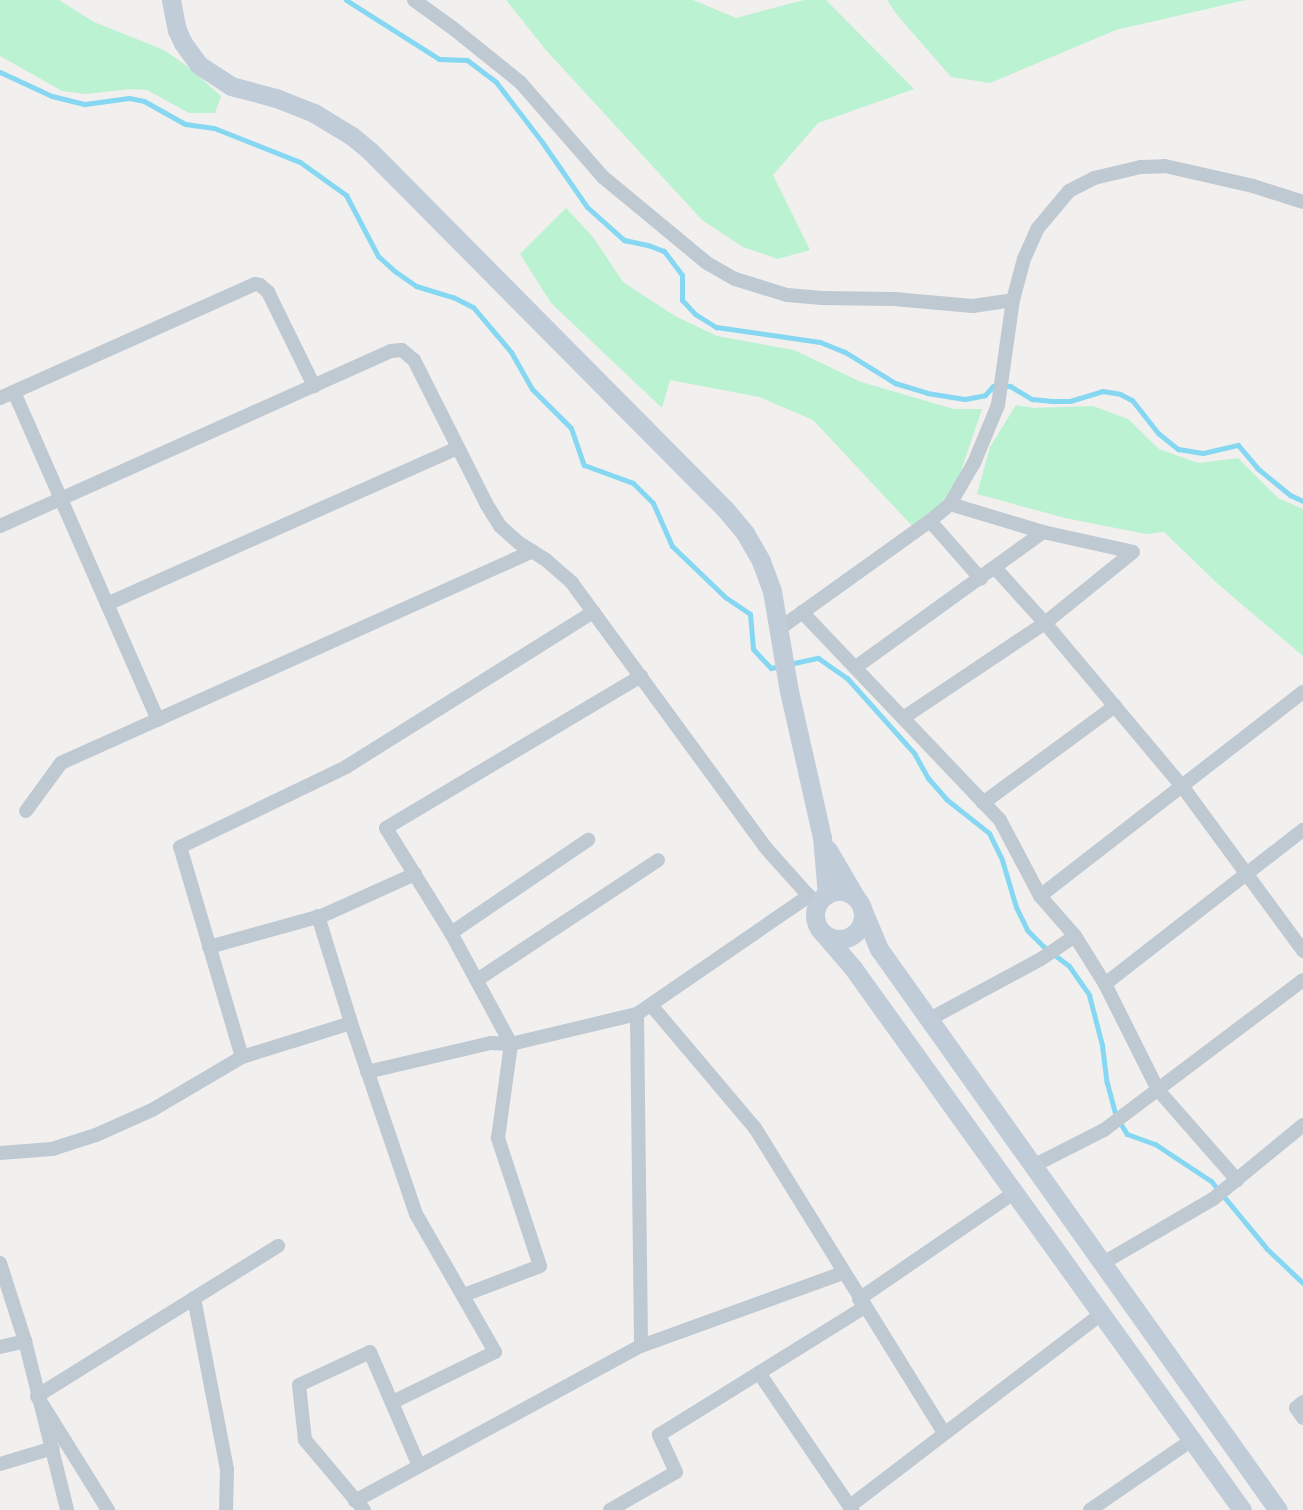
<!DOCTYPE html>
<html>
<head>
<meta charset="utf-8">
<style>
  body { margin:0 }
  #map { position:relative; width:1303px; height:1510px; overflow:hidden; background:#f2efef; font-family:"Roboto Condensed",sans-serif }
  div>[style] { position:absolute }
  .green>* { inset:0; background:#bbf2d2 }
  .stream>* { height:5px; margin:-2.5px; padding:0 2.5px; transform-origin:2.5px; border-radius:2.5px; background:#86d8f2 }
  .minor>* { height:14px; margin:-7px; padding:0 7px; transform-origin:7px; border-radius:7px; background:#bfc9d2 }
  .secondary>* { height:19px; margin:-9.5px; padding:0 9.5px; transform-origin:9.5px; border-radius:9.5px; background:#c1ccd9 }
  .secondary>.ring { margin:-9.5px; padding:0; box-sizing:content-box; background:none; border:19px solid #c1ccd9; border-radius:50% }
  span { translate:-50% -50%; white-space:nowrap; text-align:center; line-height:1.15; -webkit-text-stroke:4px #fff; paint-order:stroke }
</style>
</head>
<body>
<div id="map">
  <div class="green">
    <i style="clip-path:polygon(0 0,59px 0,94px 22px,164px 50px,187px 66px,221px 96px,215px 113px,189px 113px,147px 90px,131px 89px,86px 94px,62px 91px,0 56px)"></i>
    <i style="clip-path:polygon(506px 0,693px 0,736px 18px,804px 0,826px 0,914px 89px,818px 123px,773px 175px,810px 250px,778px 259px,743px 247px,702px 220px,545px 49px)"></i>
    <i style="clip-path:polygon(887px 0,1246px 0,1116px 30px,990px 83px,951px 77px,897px 15px)"></i>
    <i style="clip-path:polygon(566px 208px,593px 237px,623px 282px,675px 316px,717px 336px,794px 350px,861px 382px,954px 409px,982px 409px,958px 480px,935px 512px,915px 529px,813px 420px,759px 397px,670px 380px,662px 408px,551px 303px,520px 254px)"></i>
    <i style="clip-path:polygon(1016px 405px,1034px 408px,1093px 406px,1128px 419px,1159px 449px,1198px 463px,1238px 458px,1278px 498px,1303px 509px,1303px 656px,1219px 585px,1164px 532px,1146px 534px,1065px 518px,977px 494px,990px 447px)"></i>
  </div>
  <div class="stream">
    <i style="left:346px;top:0;width:110px;rotate:32.4deg"></i>
    <i style="left:439px;top:59px;width:28px;rotate:2deg"></i>
    <i style="left:467px;top:60px;width:36px;rotate:37deg"></i>
    <i style="left:496px;top:82px;width:76px;rotate:52.5deg"></i>
    <i style="left:542px;top:142px;width:79px;rotate:55.3deg"></i>
    <i style="left:587px;top:207px;width:50px;rotate:41.7deg"></i>
    <i style="left:624px;top:240px;width:25px;rotate:12deg"></i>
    <i style="left:648px;top:245px;width:17px;rotate:21deg"></i>
    <i style="left:664px;top:251px;width:30px;rotate:53deg"></i>
    <i style="left:682px;top:275px;width:25px;rotate:90deg"></i>
    <i style="left:682px;top:300px;width:19px;rotate:47deg"></i>
    <i style="left:695px;top:314px;width:25px;rotate:32deg"></i>
    <i style="left:716px;top:327px;width:105px;rotate:8.2deg"></i>
    <i style="left:820px;top:342px;width:27px;rotate:22deg"></i>
    <i style="left:845px;top:352px;width:59px;rotate:31.8deg"></i>
    <i style="left:895px;top:383px;width:34px;rotate:17deg"></i>
    <i style="left:927px;top:393px;width:38px;rotate:9deg"></i>
    <i style="left:965px;top:399px;width:20px;rotate:-11deg"></i>
    <i style="left:985px;top:395px;width:12px;rotate:-48deg"></i>
    <i style="left:993px;top:386px;width:17px"></i>
    <i style="left:1010px;top:386px;width:26px;rotate:31deg"></i>
    <i style="left:1032px;top:399px;width:20px;rotate:6deg"></i>
    <i style="left:1052px;top:401px;width:18px"></i>
    <i style="left:1070px;top:401px;width:34px;rotate:-17deg"></i>
    <i style="left:1102px;top:391px;width:18px;rotate:9deg"></i>
    <i style="left:1120px;top:394px;width:13px;rotate:27deg"></i>
    <i style="left:1132px;top:400px;width:42px;rotate:51.8deg"></i>
    <i style="left:1158px;top:433px;width:26px;rotate:39deg"></i>
    <i style="left:1178px;top:449px;width:25px;rotate:9deg"></i>
    <i style="left:1203px;top:453px;width:36px;rotate:-13deg"></i>
    <i style="left:1238px;top:445px;width:30px;rotate:50deg"></i>
    <i style="left:1257px;top:468px;width:43px;rotate:39.3deg"></i>
    <i style="left:1290px;top:495px;width:14px;rotate:25deg"></i>
    <i style="left:0;top:72px;width:57px;rotate:24.8deg"></i>
    <i style="left:52px;top:96px;width:34px;rotate:14deg"></i>
    <i style="left:85px;top:104px;width:44px;rotate:-7.8deg"></i>
    <i style="left:129px;top:98px;width:15px;rotate:11deg"></i>
    <i style="left:144px;top:101px;width:47px;rotate:29.3deg"></i>
    <i style="left:185px;top:124px;width:29px;rotate:8deg"></i>
    <i style="left:214px;top:128px;width:92px;rotate:21.6deg"></i>
    <i style="left:300px;top:162px;width:57px;rotate:35.7deg"></i>
    <i style="left:346px;top:195px;width:69px;rotate:62.3deg"></i>
    <i style="left:378px;top:256px;width:24px;rotate:42deg"></i>
    <i style="left:396px;top:272px;width:24px;rotate:35deg"></i>
    <i style="left:416px;top:286px;width:39px;rotate:17deg"></i>
    <i style="left:453px;top:297px;width:22px;rotate:27deg"></i>
    <i style="left:473px;top:307px;width:59px;rotate:49.8deg"></i>
    <i style="left:511px;top:352px;width:43px;rotate:60.4deg"></i>
    <i style="left:532px;top:389px;width:55px;rotate:45deg"></i>
    <i style="left:571px;top:428px;width:39px;rotate:71deg"></i>
    <i style="left:584px;top:465px;width:52px;rotate:20.2deg"></i>
    <i style="left:633px;top:483px;width:28px;rotate:45deg"></i>
    <i style="left:653px;top:503px;width:47px;rotate:66.2deg"></i>
    <i style="left:672px;top:546px;width:74px;rotate:43.9deg"></i>
    <i style="left:725px;top:597px;width:30px;rotate:34deg"></i>
    <i style="left:750px;top:614px;width:35px;rotate:85deg"></i>
    <i style="left:753px;top:649px;width:26px;rotate:47deg"></i>
    <i style="left:771px;top:668px;width:9px;rotate:-13deg"></i>
    <i style="left:789px;top:664px;width:30px;rotate:-12deg"></i>
    <i style="left:818px;top:658px;width:35px;rotate:35deg"></i>
    <i style="left:847px;top:678px;width:101px;rotate:48.2deg"></i>
    <i style="left:914px;top:753px;width:29px;rotate:61deg"></i>
    <i style="left:928px;top:778px;width:28px;rotate:49deg"></i>
    <i style="left:946px;top:799px;width:55px;rotate:38.3deg"></i>
    <i style="left:989px;top:833px;width:30px;rotate:64deg"></i>
    <i style="left:1002px;top:860px;width:49px;rotate:73.4deg"></i>
    <i style="left:1016px;top:907px;width:25px;rotate:64deg"></i>
    <i style="left:1027px;top:930px;width:24px;rotate:45deg"></i>
    <i style="left:1044px;top:947px;width:31px;rotate:37deg"></i>
    <i style="left:1069px;top:966px;width:35px;rotate:55deg"></i>
    <i style="left:1089px;top:995px;width:52px;rotate:75.4deg"></i>
    <i style="left:1102px;top:1045px;width:38px;rotate:83deg"></i>
    <i style="left:1107px;top:1083px;width:34px;rotate:75deg"></i>
    <i style="left:1116px;top:1116px;width:21px;rotate:59deg"></i>
    <i style="left:1127px;top:1134px;width:30px;rotate:20deg"></i>
    <i style="left:1155px;top:1144px;width:67px;rotate:33.5deg"></i>
    <i style="left:1211px;top:1181px;width:88px;rotate:50.5deg"></i>
    <i style="left:1267px;top:1249px;width:50px;rotate:43.4deg"></i>
  </div>
  <div class="minor">
    <i style="left:414px;top:0;width:49px;rotate:35.9deg"></i>
    <i style="left:454px;top:29px;width:85px;rotate:38.8deg"></i>
    <i style="left:520px;top:82px;width:126px;rotate:48.9deg"></i>
    <i style="left:603px;top:177px;width:135px;rotate:39.6deg"></i>
    <i style="left:707px;top:263px;width:32px;rotate:30deg"></i>
    <i style="left:735px;top:279px;width:54px;rotate:17.1deg"></i>
    <i style="left:787px;top:295px;width:35px;rotate:5deg"></i>
    <i style="left:822px;top:298px;width:72px;rotate:0.8deg"></i>
    <i style="left:894px;top:299px;width:79px;rotate:5.1deg"></i>
    <i style="left:973px;top:306px;width:40px;rotate:-8.5deg"></i>
    <i style="left:14px;top:392px;width:358px;rotate:66.3deg"></i>
    <i style="left:0;top:398px;width:279px;rotate:-24.1deg"></i>
    <i style="left:255px;top:284px;width:5px;rotate:11deg"></i>
    <i style="left:260px;top:285px;width:11px;rotate:41deg"></i>
    <i style="left:268px;top:292px;width:105px;rotate:63.9deg"></i>
    <i style="left:950px;top:504px;width:97px;rotate:16.8deg"></i>
    <i style="left:1043px;top:532px;width:92px;rotate:12.5deg"></i>
    <i style="left:930px;top:521px;width:77px;rotate:48.7deg"></i>
    <i style="left:0;top:526px;width:428px;rotate:-24.1deg"></i>
    <i style="left:391px;top:351px;width:11px;rotate:-5deg"></i>
    <i style="left:402px;top:350px;width:16px;rotate:40deg"></i>
    <i style="left:414px;top:360px;width:162px;rotate:63.3deg"></i>
    <i style="left:487px;top:505px;width:25px;rotate:58deg"></i>
    <i style="left:500px;top:526px;width:25px;rotate:42deg"></i>
    <i style="left:519px;top:543px;width:32px;rotate:32deg"></i>
    <i style="left:546px;top:560px;width:35px;rotate:41deg"></i>
    <i style="left:572px;top:583px;width:327px;rotate:53.8deg"></i>
    <i style="left:765px;top:847px;width:78px;rotate:48.1deg"></i>
    <i style="left:996px;top:569px;width:73px;rotate:47.8deg"></i>
    <i style="left:1045px;top:623px;width:213px;rotate:50deg"></i>
    <i style="left:1182px;top:786px;width:205px;rotate:53.7deg"></i>
    <i style="left:107px;top:604px;width:384px;rotate:-24deg"></i>
    <i style="left:802px;top:612px;width:287px;rotate:46.4deg"></i>
    <i style="left:1000px;top:820px;width:86px;rotate:62.2deg"></i>
    <i style="left:1040px;top:896px;width:53px;rotate:48.8deg"></i>
    <i style="left:1075px;top:936px;width:57px;rotate:58deg"></i>
    <i style="left:1105px;top:984px;width:119px;rotate:63.4deg"></i>
    <i style="left:1158px;top:1090px;width:120px;rotate:48.7deg"></i>
    <i style="left:779px;top:629px;width:186px;rotate:-35.6deg"></i>
    <i style="left:930px;top:521px;width:26px;rotate:-40deg"></i>
    <i style="left:950px;top:504px;width:48px;rotate:-59.7deg"></i>
    <i style="left:974px;top:463px;width:63px;rotate:-67.5deg"></i>
    <i style="left:998px;top:405px;width:106px;rotate:-81.9deg"></i>
    <i style="left:1013px;top:300px;width:42px;rotate:-75deg"></i>
    <i style="left:1024px;top:259px;width:34px;rotate:-66deg"></i>
    <i style="left:1038px;top:228px;width:48px;rotate:-50deg"></i>
    <i style="left:1069px;top:191px;width:28px;rotate:-27deg"></i>
    <i style="left:1094px;top:178px;width:48px;rotate:-13.2deg"></i>
    <i style="left:1141px;top:167px;width:24px;rotate:-2deg"></i>
    <i style="left:1165px;top:166px;width:90px;rotate:12.8deg"></i>
    <i style="left:1253px;top:186px;width:52px;rotate:17.7deg"></i>
    <i style="left:856px;top:667px;width:231px;rotate:-35.8deg"></i>
    <i style="left:903px;top:718px;width:171px;rotate:-33.8deg"></i>
    <i style="left:1045px;top:623px;width:113px;rotate:-38.9deg"></i>
    <i style="left:983px;top:803px;width:164px;rotate:-36.3deg"></i>
    <i style="left:26px;top:811px;width:59px;rotate:-53.9deg"></i>
    <i style="left:61px;top:763px;width:517px;rotate:-24.19deg"></i>
    <i style="left:1040px;top:896px;width:333px;rotate:-37.8deg"></i>
    <i style="left:318px;top:916px;width:118px;rotate:72.8deg"></i>
    <i style="left:353px;top:1029px;width:195px;rotate:71.2deg"></i>
    <i style="left:416px;top:1214px;width:159px;rotate:60.2deg"></i>
    <i style="left:495px;top:1352px;width:114px;rotate:153.9deg"></i>
    <i style="left:451px;top:933px;width:166px;rotate:-34.2deg"></i>
    <i style="left:209px;top:947px;width:119px;rotate:-15.5deg"></i>
    <i style="left:324px;top:915px;width:100px;rotate:-24.3deg"></i>
    <i style="left:477px;top:980px;width:217px;rotate:-33.5deg"></i>
    <i style="left:1105px;top:984px;width:251px;rotate:-37.9deg"></i>
    <i style="left:651px;top:1005px;width:161px;rotate:49.8deg"></i>
    <i style="left:755px;top:1128px;width:359px;rotate:58.2deg"></i>
    <i style="left:637px;top:1014px;width:332px;rotate:89.3deg"></i>
    <i style="left:928px;top:1020px;width:128px;rotate:-28.4deg"></i>
    <i style="left:1041px;top:959px;width:41px;rotate:-34.1deg"></i>
    <i style="left:242px;top:1057px;width:219px;rotate:-106.4deg"></i>
    <i style="left:180px;top:847px;width:184px;rotate:-25.7deg"></i>
    <i style="left:346px;top:767px;width:292px;rotate:-32.1deg"></i>
    <i style="left:367px;top:1072px;width:127px;rotate:-13.2deg"></i>
    <i style="left:491px;top:1043px;width:20px;rotate:3deg"></i>
    <i style="left:511px;top:1044px;width:130px;rotate:-13.4deg"></i>
    <i style="left:637px;top:1014px;width:209px;rotate:-34.5deg"></i>
    <i style="left:0;top:1153px;width:52px;rotate:-4.4deg"></i>
    <i style="left:52px;top:1149px;width:46px;rotate:-17.7deg"></i>
    <i style="left:96px;top:1135px;width:61px;rotate:-24.1deg"></i>
    <i style="left:152px;top:1110px;width:104px;rotate:-30.5deg"></i>
    <i style="left:242px;top:1057px;width:114px;rotate:-17.3deg"></i>
    <i style="left:1033px;top:1166px;width:80px;rotate:-26.9deg"></i>
    <i style="left:1104px;top:1130px;width:249px;rotate:-37deg"></i>
    <i style="left:0;top:1263px;width:82px;rotate:72.2deg"></i>
    <i style="left:25px;top:1341px;width:174px;rotate:76deg"></i>
    <i style="left:1103px;top:1263px;width:127px;rotate:-30.2deg"></i>
    <i style="left:1213px;top:1199px;width:117px;rotate:-39.4deg"></i>
    <i style="left:464px;top:1295px;width:81px;rotate:-20.9deg"></i>
    <i style="left:540px;top:1266px;width:135px;rotate:-108.2deg"></i>
    <i style="left:498px;top:1138px;width:95px;rotate:-82.1deg"></i>
    <i style="left:511px;top:1044px;width:126px;rotate:-118.4deg"></i>
    <i style="left:451px;top:933px;width:123px;rotate:-121.8deg"></i>
    <i style="left:386px;top:828px;width:297px;rotate:-30.8deg"></i>
    <i style="left:194px;top:1298px;width:174px;rotate:79.1deg"></i>
    <i style="left:227px;top:1469px;width:41px;rotate:91.4deg"></i>
    <i style="left:859px;top:1299px;width:189px;rotate:-34.4deg"></i>
    <i style="left:0;top:1347px;width:26px;rotate:-13deg"></i>
    <i style="left:759px;top:1373px;width:166px;rotate:55.8deg"></i>
    <i style="left:1303px;top:1402px;width:9px;rotate:139deg"></i>
    <i style="left:1296px;top:1408px;width:12px;rotate:55deg"></i>
    <i style="left:0;top:1464px;width:55px;rotate:-16.8deg"></i>
    <i style="left:355px;top:1501px;width:325px;rotate:-28.5deg"></i>
    <i style="left:641px;top:1346px;width:215px;rotate:-19.9deg"></i>
    <i style="left:850px;top:1506px;width:317px;rotate:-37.4deg"></i>
    <i style="left:108px;top:1510px;width:134px;rotate:-121.9deg"></i>
    <i style="left:37px;top:1396px;width:284px;rotate:-31.9deg"></i>
    <i style="left:364px;top:1510px;width:92px;rotate:-130.1deg"></i>
    <i style="left:305px;top:1440px;width:55px;rotate:-96.2deg"></i>
    <i style="left:299px;top:1385px;width:78px;rotate:-24.9deg"></i>
    <i style="left:370px;top:1352px;width:124px;rotate:66.7deg"></i>
    <i style="left:610px;top:1510px;width:76px;rotate:-29.9deg"></i>
    <i style="left:676px;top:1472px;width:41px;rotate:-114.7deg"></i>
    <i style="left:659px;top:1435px;width:243px;rotate:-31.9deg"></i>
    <i style="left:1090px;top:1510px;width:124px;rotate:-34.5deg"></i>
  </div>
  <div class="secondary">
    <i style="left:171px;top:0;width:31px;rotate:79deg"></i>
    <i style="left:177px;top:30px;width:14px;rotate:65deg"></i>
    <i style="left:183px;top:43px;width:27px;rotate:54deg"></i>
    <i style="left:199px;top:65px;width:38px;rotate:33deg"></i>
    <i style="left:231px;top:86px;width:47px;rotate:14.9deg"></i>
    <i style="left:276px;top:98px;width:41px;rotate:21.5deg"></i>
    <i style="left:314px;top:113px;width:44px;rotate:31.2deg"></i>
    <i style="left:352px;top:136px;width:23px;rotate:40deg"></i>
    <i style="left:370px;top:151px;width:504px;rotate:45.24deg"></i>
    <i style="left:725px;top:509px;width:31px;rotate:50deg"></i>
    <i style="left:745px;top:533px;width:32px;rotate:60deg"></i>
    <i style="left:761px;top:561px;width:32px;rotate:70deg"></i>
    <i style="left:772px;top:591px;width:101px;rotate:80.4deg"></i>
    <i style="left:789px;top:691px;width:150px;rotate:77.3deg"></i>
    <i style="left:822px;top:837px;width:58px;rotate:85.1deg"></i>
    <i style="left:828px;top:850px;width:56px;rotate:59.7deg"></i>
    <i class="ring" style="left:815px;top:891px;width:29px;height:29px"></i>
    <i style="left:863px;top:911px;width:41px;rotate:67.2deg"></i>
    <i style="left:879px;top:949px;width:688px;rotate:54.58deg"></i>
    <i style="left:823px;top:933px;width:46px;rotate:49.4deg"></i>
    <i style="left:853px;top:968px;width:667px;rotate:54.33deg"></i>
  </div>
</div>
</body>
</html>
